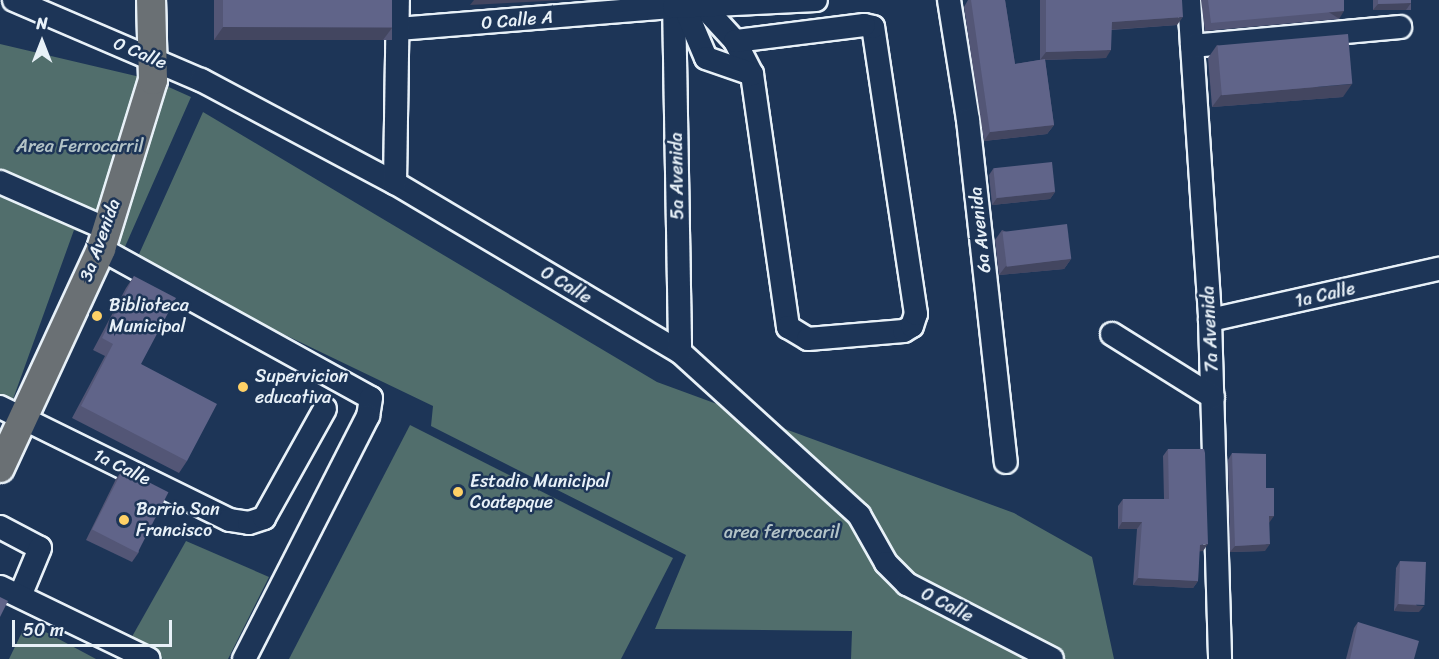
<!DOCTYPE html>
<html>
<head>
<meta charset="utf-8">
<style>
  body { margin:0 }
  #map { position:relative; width:1439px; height:659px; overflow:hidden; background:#1d3557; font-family:Sriracha,sans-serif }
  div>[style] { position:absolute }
  .green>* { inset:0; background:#516e6c }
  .roads { filter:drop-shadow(2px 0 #e8f1f8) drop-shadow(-2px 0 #e8f1f8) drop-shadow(0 2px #e8f1f8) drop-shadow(0 -2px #e8f1f8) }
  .minor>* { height:22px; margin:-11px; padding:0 11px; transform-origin:11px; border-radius:11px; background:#1d3557 }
  .major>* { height:28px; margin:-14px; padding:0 14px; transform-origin:14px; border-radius:14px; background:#6a7074 }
  .wall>* { inset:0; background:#535676; transform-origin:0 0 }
  .shaded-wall>* { inset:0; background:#434660; transform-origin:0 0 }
  .building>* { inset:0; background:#606489; transform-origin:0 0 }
  .dots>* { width:16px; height:16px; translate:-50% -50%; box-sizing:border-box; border:3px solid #1d3557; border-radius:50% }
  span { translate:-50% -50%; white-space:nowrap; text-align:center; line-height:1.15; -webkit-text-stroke:5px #1d3557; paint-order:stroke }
  .street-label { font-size:18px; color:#e8f1f8 }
  .park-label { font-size:18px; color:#b3c3c7 }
  .poi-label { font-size:18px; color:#e8f1f8 }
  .left { translate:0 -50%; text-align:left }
  .north { position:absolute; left:12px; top:12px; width:60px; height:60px; -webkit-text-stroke:4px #1d3557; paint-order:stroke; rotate:0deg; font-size:16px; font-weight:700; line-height:24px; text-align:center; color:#e8f1f8 }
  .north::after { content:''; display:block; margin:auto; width:21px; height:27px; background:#e8f1f8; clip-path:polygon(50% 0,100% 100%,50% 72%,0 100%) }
  .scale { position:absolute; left:12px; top:620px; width:160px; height:27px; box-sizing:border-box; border:3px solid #e8f1f8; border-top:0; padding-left:8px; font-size:18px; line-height:21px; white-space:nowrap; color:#e8f1f8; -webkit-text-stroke:4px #1d3557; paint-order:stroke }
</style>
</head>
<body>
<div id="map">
  <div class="green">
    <i style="clip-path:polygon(0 44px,153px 80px,191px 97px,124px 249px,74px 230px,8px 413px,0 408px)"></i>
    <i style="clip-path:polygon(203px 112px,657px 382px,1014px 513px,1092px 557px,1114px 659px,851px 659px,852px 631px,655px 629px,686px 555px,431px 426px,433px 406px,135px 263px)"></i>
    <i style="clip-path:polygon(410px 425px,673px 558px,621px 659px,289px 659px)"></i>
    <i style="clip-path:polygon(186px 541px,269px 577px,228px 659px,163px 659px,129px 642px)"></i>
    <i style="clip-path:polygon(27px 622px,96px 659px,9px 659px)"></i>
  </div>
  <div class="roads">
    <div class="minor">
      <i style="left:14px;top:0;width:203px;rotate:23.2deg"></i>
      <i style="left:201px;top:80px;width:220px;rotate:28deg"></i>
      <i style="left:395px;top:183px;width:331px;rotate:30.7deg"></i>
      <i style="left:680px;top:352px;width:242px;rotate:42.3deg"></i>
      <i style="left:859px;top:515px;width:55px;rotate:60.6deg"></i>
      <i style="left:886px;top:563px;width:30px;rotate:45deg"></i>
      <i style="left:907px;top:584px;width:163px;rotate:27.3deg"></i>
      <i style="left:674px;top:0;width:352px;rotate:89deg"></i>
      <i style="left:949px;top:0;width:121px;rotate:81deg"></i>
      <i style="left:968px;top:120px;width:344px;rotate:83.7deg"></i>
      <i style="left:1189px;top:0;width:321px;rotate:86.2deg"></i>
      <i style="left:1210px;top:320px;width:339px;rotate:88.3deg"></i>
      <i style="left:702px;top:5px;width:49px;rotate:47.5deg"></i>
      <i style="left:735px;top:41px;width:37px;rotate:63deg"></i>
      <i style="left:752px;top:74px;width:256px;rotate:81.9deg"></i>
      <i style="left:788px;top:327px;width:23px;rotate:31deg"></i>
      <i style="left:808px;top:339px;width:96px;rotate:-4.8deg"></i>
      <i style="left:904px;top:331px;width:9px;rotate:-32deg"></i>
      <i style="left:912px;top:326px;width:13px;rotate:-72deg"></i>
      <i style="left:916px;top:314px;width:290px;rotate:-98.5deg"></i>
      <i style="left:873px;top:27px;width:9px;rotate:-167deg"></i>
      <i style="left:864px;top:25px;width:130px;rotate:172.9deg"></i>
      <i style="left:684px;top:6px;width:56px;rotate:67.1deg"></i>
      <i style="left:706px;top:58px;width:49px;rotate:19.2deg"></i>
      <i style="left:398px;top:29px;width:277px;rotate:-4.6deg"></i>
      <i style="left:674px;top:7px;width:142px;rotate:-2.8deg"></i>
      <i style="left:1192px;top:46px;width:209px;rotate:-5.2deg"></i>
      <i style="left:0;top:182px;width:117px;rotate:23.7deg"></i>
      <i style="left:395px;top:183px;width:183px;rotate:-89.1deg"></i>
      <i style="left:101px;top:249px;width:308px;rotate:28.9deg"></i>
      <i style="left:371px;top:398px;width:18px;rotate:99deg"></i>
      <i style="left:368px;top:416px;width:273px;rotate:117deg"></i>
      <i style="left:1210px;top:320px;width:235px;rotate:-12.6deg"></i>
      <i style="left:1112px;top:334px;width:119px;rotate:32deg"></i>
      <i style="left:0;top:407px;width:256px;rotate:26.2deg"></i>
      <i style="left:230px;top:520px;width:19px;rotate:9deg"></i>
      <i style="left:249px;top:523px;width:16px;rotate:-18deg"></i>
      <i style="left:264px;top:518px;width:125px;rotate:-60.8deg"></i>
      <i style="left:0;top:527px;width:45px;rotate:27.7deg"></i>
      <i style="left:40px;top:548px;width:52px;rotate:112.6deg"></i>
      <i style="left:0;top:587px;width:165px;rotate:25.8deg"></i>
    </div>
    <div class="major">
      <i style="left:0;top:468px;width:241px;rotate:-65.2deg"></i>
      <i style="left:101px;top:249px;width:177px;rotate:-72.9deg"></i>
      <i style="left:153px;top:80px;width:80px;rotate:-91.4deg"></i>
    </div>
  </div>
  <div class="wall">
    <i style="left:214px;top:0;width:178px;height:40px"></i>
    <i style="clip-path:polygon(968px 0,1005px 0,1015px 64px,1040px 60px,1040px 0,1182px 0,1177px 25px,1111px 30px,1106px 58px,1045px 60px,1054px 125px,1047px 134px,984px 141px,964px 7px)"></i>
    <i style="clip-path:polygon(1201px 0,1344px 0,1339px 19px,1205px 31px)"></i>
    <i style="left:1373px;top:0;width:38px;height:10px"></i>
    <i style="clip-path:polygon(1217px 45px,1343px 97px,1212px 107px,1208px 58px)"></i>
    <i style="clip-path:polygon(993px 169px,1055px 192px,1050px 199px,992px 205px,989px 175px)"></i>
    <i style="clip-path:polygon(1002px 230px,1071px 259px,1064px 269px,999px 275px,995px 240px)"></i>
    <i style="clip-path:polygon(134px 276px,141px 364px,187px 461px,179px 473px,72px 418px,105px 356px,93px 350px,126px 288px)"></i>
    <i style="clip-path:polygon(1168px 449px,1203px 551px,1199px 551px,1198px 581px,1193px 588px,1133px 585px,1137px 529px,1118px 529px,1118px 506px,1123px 499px,1164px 499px,1163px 456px)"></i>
    <i style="clip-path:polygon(1232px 453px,1266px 488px,1269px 523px,1265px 551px,1230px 552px,1228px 460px)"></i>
    <i style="clip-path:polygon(123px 469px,139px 552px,132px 562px,86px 540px,116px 479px)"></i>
    <i style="clip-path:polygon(1400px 561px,1419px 612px,1394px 611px,1396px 568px)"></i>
    <i style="clip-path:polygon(1358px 622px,1414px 659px,1346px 659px,1354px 628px)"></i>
  </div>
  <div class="shaded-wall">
    <i style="clip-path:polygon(474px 0,565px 0,470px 5px)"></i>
    <i style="clip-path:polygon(1411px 3px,1406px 10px,1373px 10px,1378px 4px)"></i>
    <i style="left:1344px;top:11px;width:9px;height:134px;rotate:122deg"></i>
    <i style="clip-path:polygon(1183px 17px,1177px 25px,1106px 30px,1112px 22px)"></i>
    <i style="clip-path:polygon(223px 27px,392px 28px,383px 40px,214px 40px)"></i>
    <i style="clip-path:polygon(1111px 50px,1106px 58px,1040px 60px,1046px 52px)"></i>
    <i style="clip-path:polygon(1352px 84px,1343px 97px,1212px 107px,1221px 95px)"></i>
    <i style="clip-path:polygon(1054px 125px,1047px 134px,984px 141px,990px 132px)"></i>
    <i style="clip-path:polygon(1055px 192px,1050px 199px,992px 205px,997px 198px)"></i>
    <i style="clip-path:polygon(1071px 259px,1064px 269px,999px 275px,1006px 266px)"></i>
    <i style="clip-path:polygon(1269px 516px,1274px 516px,1269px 523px)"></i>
    <i style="clip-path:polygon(1122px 522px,1142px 522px,1137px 529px,1118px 529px)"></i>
    <i style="clip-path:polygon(1208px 544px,1203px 551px,1195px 552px,1200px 545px)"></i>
    <i style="clip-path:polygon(1270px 544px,1265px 551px,1230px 552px,1235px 546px)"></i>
    <i style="clip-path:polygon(1138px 578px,1198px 581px,1193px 588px,1133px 585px)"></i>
    <i style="clip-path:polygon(1398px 604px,1424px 606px,1419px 612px,1394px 611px)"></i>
  </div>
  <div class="building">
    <i style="left:223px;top:0;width:169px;height:27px"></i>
    <i style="clip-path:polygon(971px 0,1005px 0,1015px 64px,1045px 59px,1054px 125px,990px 132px)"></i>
    <i style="clip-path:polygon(1046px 0,1182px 0,1183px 17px,1112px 22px,1111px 50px,1046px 52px)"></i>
    <i style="clip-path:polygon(1208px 0,1344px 0,1344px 11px,1211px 23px)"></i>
    <i style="clip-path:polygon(1378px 0,1411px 0,1411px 3px,1378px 4px)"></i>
    <i style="left:1348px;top:34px;width:50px;height:131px;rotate:85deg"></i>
    <i style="left:1052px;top:162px;width:30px;height:59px;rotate:84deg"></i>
    <i style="left:1067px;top:224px;width:35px;height:65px;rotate:83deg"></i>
    <i style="clip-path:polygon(134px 276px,176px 298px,141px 364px,217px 404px,187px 461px,81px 406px,113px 344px,102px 338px)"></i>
    <i style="clip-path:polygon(1168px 449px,1204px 449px,1205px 453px,1208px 544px,1200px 545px,1198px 581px,1138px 578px,1142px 522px,1122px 522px,1123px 499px,1169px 499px)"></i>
    <i style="clip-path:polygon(1232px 453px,1266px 454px,1266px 488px,1274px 488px,1274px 516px,1269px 516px,1270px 544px,1235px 546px)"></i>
    <i style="left:123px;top:469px;width:51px;height:68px;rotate:27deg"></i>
    <i style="left:1400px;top:561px;width:26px;height:43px;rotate:2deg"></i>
    <i style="clip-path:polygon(0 597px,8px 601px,0 617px)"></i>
    <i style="clip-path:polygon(1358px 622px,1419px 641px,1414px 659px,1350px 659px)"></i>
  </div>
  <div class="dots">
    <i style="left:97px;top:316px;background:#ffd166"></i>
    <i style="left:243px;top:387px;background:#ffd166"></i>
    <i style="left:458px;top:492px;background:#ffd166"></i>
    <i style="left:124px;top:520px;background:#ffd166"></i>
  </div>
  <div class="street-label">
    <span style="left:517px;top:20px;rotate:-5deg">0 Calle A</span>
    <span style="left:140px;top:53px;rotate:23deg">0 Calle</span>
    <span style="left:677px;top:176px;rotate:-91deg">5a Avenida</span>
    <span style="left:980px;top:230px;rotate:-96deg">6a Avenida</span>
    <span style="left:100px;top:240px;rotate:-70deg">3a Avenida</span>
    <span style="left:566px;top:285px;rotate:31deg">0 Calle</span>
    <span style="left:1325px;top:295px;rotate:-13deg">1a Calle</span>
    <span style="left:1210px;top:329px;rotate:-93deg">7a Avenida</span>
    <span style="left:122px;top:467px;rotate:26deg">1a Calle</span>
    <span style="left:947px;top:605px;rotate:27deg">0 Calle</span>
  </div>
  <div class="park-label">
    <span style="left:80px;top:146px">Area Ferrocarril</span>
    <span style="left:782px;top:532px">area ferrocaril</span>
  </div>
  <div class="poi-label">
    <span class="left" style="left:109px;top:316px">Biblioteca<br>Municipal</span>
    <span class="left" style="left:255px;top:387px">Supervicion<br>educativa</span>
    <span class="left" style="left:470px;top:492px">Estadio Municipal<br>Coatepque</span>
    <span class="left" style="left:136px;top:520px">Barrio San<br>Francisco</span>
  </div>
  <div class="north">N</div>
  <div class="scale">50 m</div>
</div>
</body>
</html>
